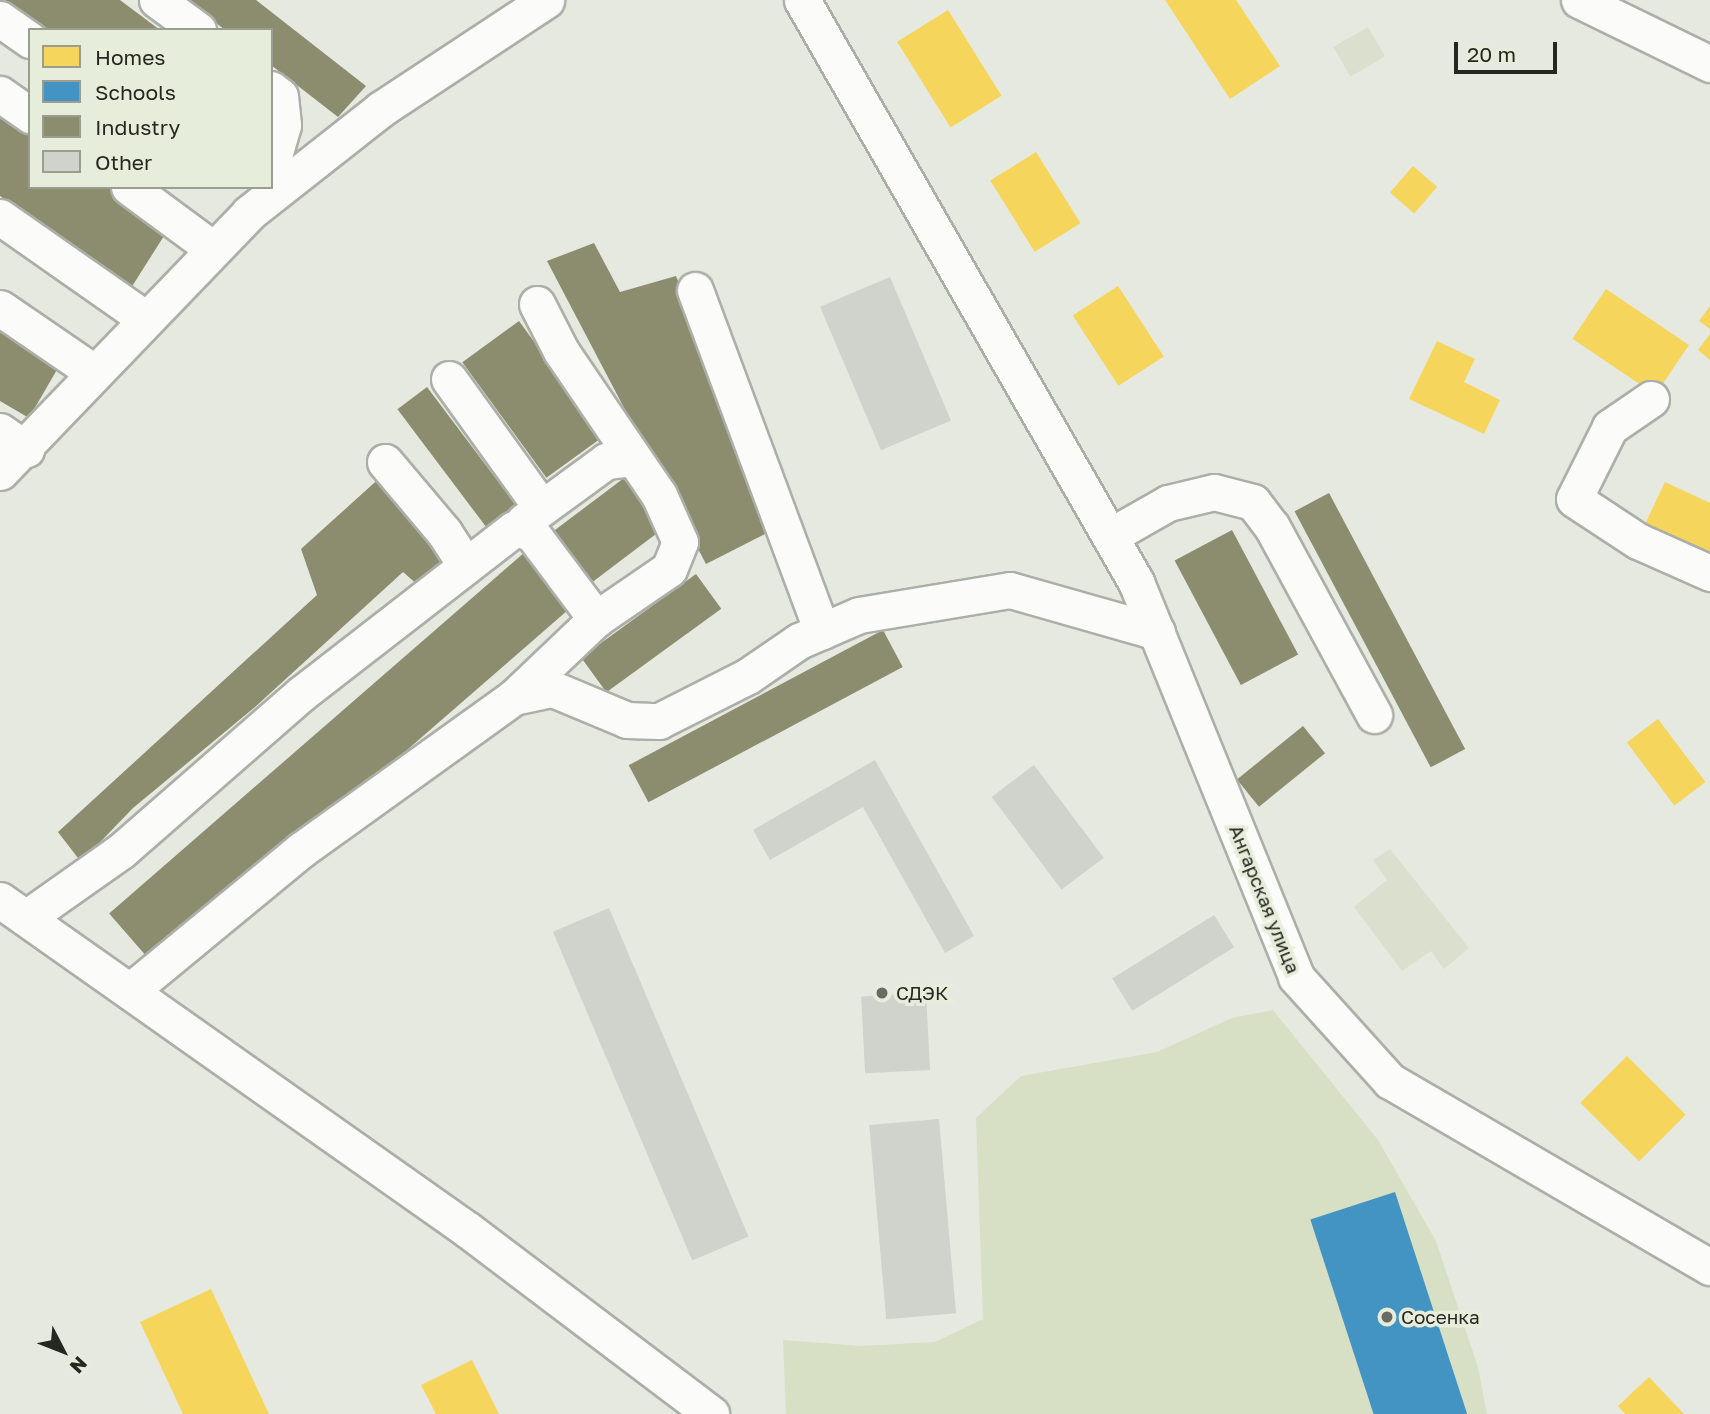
<!DOCTYPE html>
<html>
<head>
<meta charset="utf-8">
<style>
  body { margin:0 }
  #map { position:relative; width:1710px; height:1414px; overflow:hidden; background:#e6e9df; font-family:"Golos Text",sans-serif }
  div>[style] { position:absolute }
  .built>* { inset:0; background:#dadfce; transform-origin:0 0 }
  .green>* { inset:0; background:#d7dfc5 }
  .homes>* { inset:0; background:#f6d55c; transform-origin:0 0 }
  .schools>* { inset:0; background:#4393c3; transform-origin:0 0 }
  .industry>* { inset:0; background:#8c8c6e; transform-origin:0 0 }
  .building>* { inset:0; background:#d0d2cc; transform-origin:0 0 }
  .roads { filter:drop-shadow(2px 0 #acafa7) drop-shadow(-2px 0 #acafa7) drop-shadow(0 2px #acafa7) drop-shadow(0 -2px #acafa7) }
  .minor>* { height:35px; margin:-17.5px; padding:0 17.5px; transform-origin:17.5px; border-radius:17.5px; background:#fbfcfa }
  .dots>* { width:19px; height:19px; translate:-50% -50%; box-sizing:border-box; border:4px solid #e7eddb; border-radius:50% }
  span { translate:-50% -50%; white-space:nowrap; text-align:center; line-height:1.15; -webkit-text-stroke:7px #e7eddb; paint-order:stroke }
  .street-label { font-size:19px; color:#252721 }
  .poi-label { font-size:19px; color:#252721 }
  .left { translate:0 -50%; text-align:left }
  .legend { position:absolute; left:28px; top:28px; width:245px; height:161px; box-sizing:border-box; background:#e7eddb; border:2px solid #999e91; margin:0; padding:9px 12px; list-style:none; font-size:21px; color:#252721 }
  .legend li { display:flex; align-items:center; gap:14px; height:35px }
  .legend b { width:35px; border:2px solid #999e91 }
  .north { position:absolute; left:28px; top:1316px; width:70px; height:70px; -webkit-text-stroke:5px #e7eddb; paint-order:stroke; rotate:132deg; font-size:19px; font-weight:700; line-height:28px; text-align:center; color:#252721 }
  .north::after { content:''; display:block; margin:auto; width:24px; height:32px; background:#252721; clip-path:polygon(50% 0,100% 100%,50% 72%,0 100%) }
  .scale { position:absolute; left:1454px; top:42px; width:103px; height:32px; box-sizing:border-box; border:4px solid #252721; border-top:0; padding-left:9px; font-size:21px; line-height:24px; white-space:nowrap; color:#252721; -webkit-text-stroke:5px #e7eddb; paint-order:stroke }
</style>
</head>
<body>
<div id="map">
  <div class="built">
    <i style="left:1368px;top:27px;width:34px;height:40px;rotate:60deg"></i>
    <i style="clip-path:polygon(1390px 849px,1469px 948px,1444px 969px,1431px 951px,1402px 971px,1354px 907px,1387px 880px,1373px 860px)"></i>
  </div>
  <div class="green">
    <i style="clip-path:polygon(1273px 1010px,1378px 1140px,1436px 1241px,1478px 1367px,1487px 1414px,786px 1414px,783px 1340px,861px 1346px,935px 1342px,983px 1319px,976px 1118px,1021px 1076px,1157px 1052px,1232px 1018px)"></i>
  </div>
  <div class="homes">
    <i style="clip-path:polygon(1165px 0,1236px 0,1280px 66px,1230px 99px)"></i>
    <i style="left:948px;top:10px;width:101px;height:60px;rotate:58deg"></i>
    <i style="left:1036px;top:152px;width:84px;height:54px;rotate:58deg"></i>
    <i style="left:1413px;top:166px;width:32px;height:35px;rotate:41deg"></i>
    <i style="left:1118px;top:286px;width:84px;height:54px;rotate:57deg"></i>
    <i style="left:1606px;top:289px;width:100px;height:60px;rotate:34deg"></i>
    <i style="clip-path:polygon(1710px 306px,1710px 329px,1699px 321px)"></i>
    <i style="clip-path:polygon(1710px 334px,1710px 360px,1698px 350px)"></i>
    <i style="clip-path:polygon(1437px 341px,1475px 359px,1464px 382px,1500px 400px,1484px 434px,1409px 399px)"></i>
    <i style="clip-path:polygon(1665px 482px,1710px 503px,1710px 556px,1645px 524px)"></i>
    <i style="left:1658px;top:719px;width:79px;height:39px;rotate:53deg"></i>
    <i style="left:1627px;top:1056px;width:83px;height:66px;rotate:45deg"></i>
    <i style="clip-path:polygon(211px 1289px,269px 1414px,183px 1414px,140px 1322px)"></i>
    <i style="clip-path:polygon(472px 1360px,499px 1414px,436px 1414px,421px 1385px)"></i>
    <i style="clip-path:polygon(1649px 1377px,1684px 1414px,1625px 1414px,1618px 1406px)"></i>
  </div>
  <div class="schools">
    <i style="left:1395px;top:1192px;width:233px;height:89px;rotate:72deg"></i>
  </div>
  <div class="industry">
    <i style="clip-path:polygon(5px 0,120px 0,160px 30px,43px 30px)"></i>
    <i style="clip-path:polygon(187px 0,256px 0,366px 86px,338px 117px,271px 65px,271px 30px,225px 30px)"></i>
    <i style="clip-path:polygon(0 105px,30px 127px,30px 187px,113px 187px,169px 228px,131px 288px,0 196px)"></i>
    <i style="clip-path:polygon(594px 243px,620px 292px,676px 276px,777px 528px,706px 564px,547px 261px)"></i>
    <i style="left:519px;top:321px;width:143px;height:70px;rotate:54deg"></i>
    <i style="clip-path:polygon(0 323px,62px 361px,29px 418px,0 401px)"></i>
    <i style="left:427px;top:387px;width:148px;height:37px;rotate:53deg"></i>
    <i style="clip-path:polygon(384px 474px,449px 561px,419px 586px,403px 572px,255px 707px,133px 808px,81px 862px,58px 832px,317px 595px,301px 549px)"></i>
    <i style="left:628px;top:475px;width:64px;height:96px;rotate:53deg"></i>
    <i style="left:1329px;top:493px;width:290px;height:39px;rotate:62deg"></i>
    <i style="left:1232px;top:530px;width:141px;height:65px;rotate:62deg"></i>
    <i style="left:525px;top:552px;width:72px;height:551px;rotate:49deg"></i>
    <i style="left:696px;top:574px;width:43px;height:142px;rotate:54deg"></i>
    <i style="left:883px;top:630px;width:42px;height:288px;rotate:62deg"></i>
    <i style="left:1303px;top:726px;width:35px;height:85px;rotate:51deg"></i>
  </div>
  <div class="building">
    <i style="left:890px;top:277px;width:156px;height:76px;rotate:67deg"></i>
    <i style="clip-path:polygon(875px 760px,974px 936px,945px 953px,863px 807px,770px 860px,753px 830px)"></i>
    <i style="left:1034px;top:765px;width:116px;height:53px;rotate:53deg"></i>
    <i style="left:609px;top:908px;width:357px;height:61px;rotate:67deg"></i>
    <i style="left:1214px;top:915px;width:38px;height:120px;rotate:58deg"></i>
    <i style="left:926px;top:993px;width:77px;height:65px;rotate:87deg"></i>
    <i style="left:939px;top:1119px;width:195px;height:70px;rotate:85deg"></i>
  </div>
  <div class="roads">
    <div class="minor">
      <i style="left:157px;top:0;width:51px;rotate:36.2deg"></i>
      <i style="left:802px;top:0;width:671px;rotate:60.15deg"></i>
      <i style="left:1136px;top:582px;width:426px;rotate:67.9deg"></i>
      <i style="left:1296px;top:977px;width:140px;rotate:47.9deg"></i>
      <i style="left:1390px;top:1081px;width:370px;rotate:30.2deg"></i>
      <i style="left:1579px;top:0;width:146px;rotate:26deg"></i>
      <i style="left:0;top:19px;width:37px;rotate:35deg"></i>
      <i style="left:271px;top:89px;width:11px;rotate:38deg"></i>
      <i style="left:280px;top:96px;width:29px;rotate:84deg"></i>
      <i style="left:283px;top:125px;width:43px;rotate:106.3deg"></i>
      <i style="left:0;top:94px;width:37px;rotate:35deg"></i>
      <i style="left:129px;top:187px;width:104px;rotate:36.4deg"></i>
      <i style="left:0;top:217px;width:176px;rotate:35deg"></i>
      <i style="left:695px;top:290px;width:364px;rotate:69.6deg"></i>
      <i style="left:537px;top:304px;width:53px;rotate:62.9deg"></i>
      <i style="left:561px;top:351px;width:174px;rotate:55.8deg"></i>
      <i style="left:659px;top:495px;width:51px;rotate:65.9deg"></i>
      <i style="left:680px;top:542px;width:29px;rotate:112deg"></i>
      <i style="left:669px;top:569px;width:88px;rotate:145.6deg"></i>
      <i style="left:0;top:308px;width:115px;rotate:34.4deg"></i>
      <i style="left:449px;top:379px;width:158px;rotate:54.3deg"></i>
      <i style="left:1651px;top:399px;width:50px;rotate:145.7deg"></i>
      <i style="left:1610px;top:427px;width:80px;rotate:116.6deg"></i>
      <i style="left:1574px;top:499px;width:77px;rotate:33.3deg"></i>
      <i style="left:1638px;top:541px;width:79px;rotate:24deg"></i>
      <i style="left:0;top:431px;width:32px;rotate:35deg"></i>
      <i style="left:385px;top:462px;width:92px;rotate:49.9deg"></i>
      <i style="left:444px;top:532px;width:40px;rotate:57.1deg"></i>
      <i style="left:0;top:472px;width:359px;rotate:-46.1deg"></i>
      <i style="left:249px;top:213px;width:168px;rotate:-38.2deg"></i>
      <i style="left:381px;top:109px;width:198px;rotate:-33.4deg"></i>
      <i style="left:524px;top:521px;width:102px;rotate:-36.2deg"></i>
      <i style="left:606px;top:461px;width:27px;rotate:-6deg"></i>
      <i style="left:1110px;top:536px;width:67px;rotate:-29.6deg"></i>
      <i style="left:1168px;top:503px;width:47px;rotate:-13.4deg"></i>
      <i style="left:1214px;top:492px;width:40px;rotate:14.4deg"></i>
      <i style="left:1253px;top:502px;width:31px;rotate:53deg"></i>
      <i style="left:1272px;top:527px;width:214px;rotate:61.5deg"></i>
      <i style="left:0;top:900px;width:573px;rotate:35.19deg"></i>
      <i style="left:468px;top:1230px;width:305px;rotate:37.1deg"></i>
      <i style="left:26px;top:918px;width:116px;rotate:-35.2deg"></i>
      <i style="left:121px;top:851px;width:239px;rotate:-41.1deg"></i>
      <i style="left:301px;top:694px;width:269px;rotate:-37.8deg"></i>
      <i style="left:514px;top:529px;width:17px;rotate:10deg"></i>
      <i style="left:531px;top:532px;width:109px;rotate:53.2deg"></i>
      <i style="left:596px;top:619px;width:113px;rotate:136.4deg"></i>
      <i style="left:130px;top:991px;width:222px;rotate:-39.5deg"></i>
      <i style="left:301px;top:850px;width:262px;rotate:-35.7deg"></i>
      <i style="left:514px;top:697px;width:40px;rotate:-12deg"></i>
      <i style="left:553px;top:689px;width:80px;rotate:22.7deg"></i>
      <i style="left:627px;top:720px;width:32px;rotate:2deg"></i>
      <i style="left:659px;top:721px;width:100px;rotate:-26.8deg"></i>
      <i style="left:748px;top:676px;width:62px;rotate:-34.5deg"></i>
      <i style="left:799px;top:641px;width:65px;rotate:-23.4deg"></i>
      <i style="left:859px;top:615px;width:153px;rotate:-9.4deg"></i>
      <i style="left:1010px;top:590px;width:153px;rotate:15.9deg"></i>
    </div>
  </div>
  <div class="dots">
    <i style="left:882px;top:993px;background:#696b64"></i>
    <i style="left:1387px;top:1317px;background:#696b64"></i>
  </div>
  <div class="street-label">
    <span style="left:1265px;top:899px;rotate:68deg">Ангарская улица</span>
  </div>
  <div class="poi-label">
    <span class="left" style="left:896px;top:993px">СДЭК</span>
    <span class="left" style="left:1401px;top:1317px">Сосенка</span>
  </div>
  <ul class="legend">
  <li><b style="height:19px;background:#f6d55c"></b>Homes</li>
  <li><b style="height:19px;background:#4393c3"></b>Schools</li>
  <li><b style="height:19px;background:#8c8c6e"></b>Industry</li>
  <li><b style="height:19px;background:#d0d2cc"></b>Other</li>
  </ul>
  <div class="north">N</div>
  <div class="scale">20 m</div>
</div>
</body>
</html>
